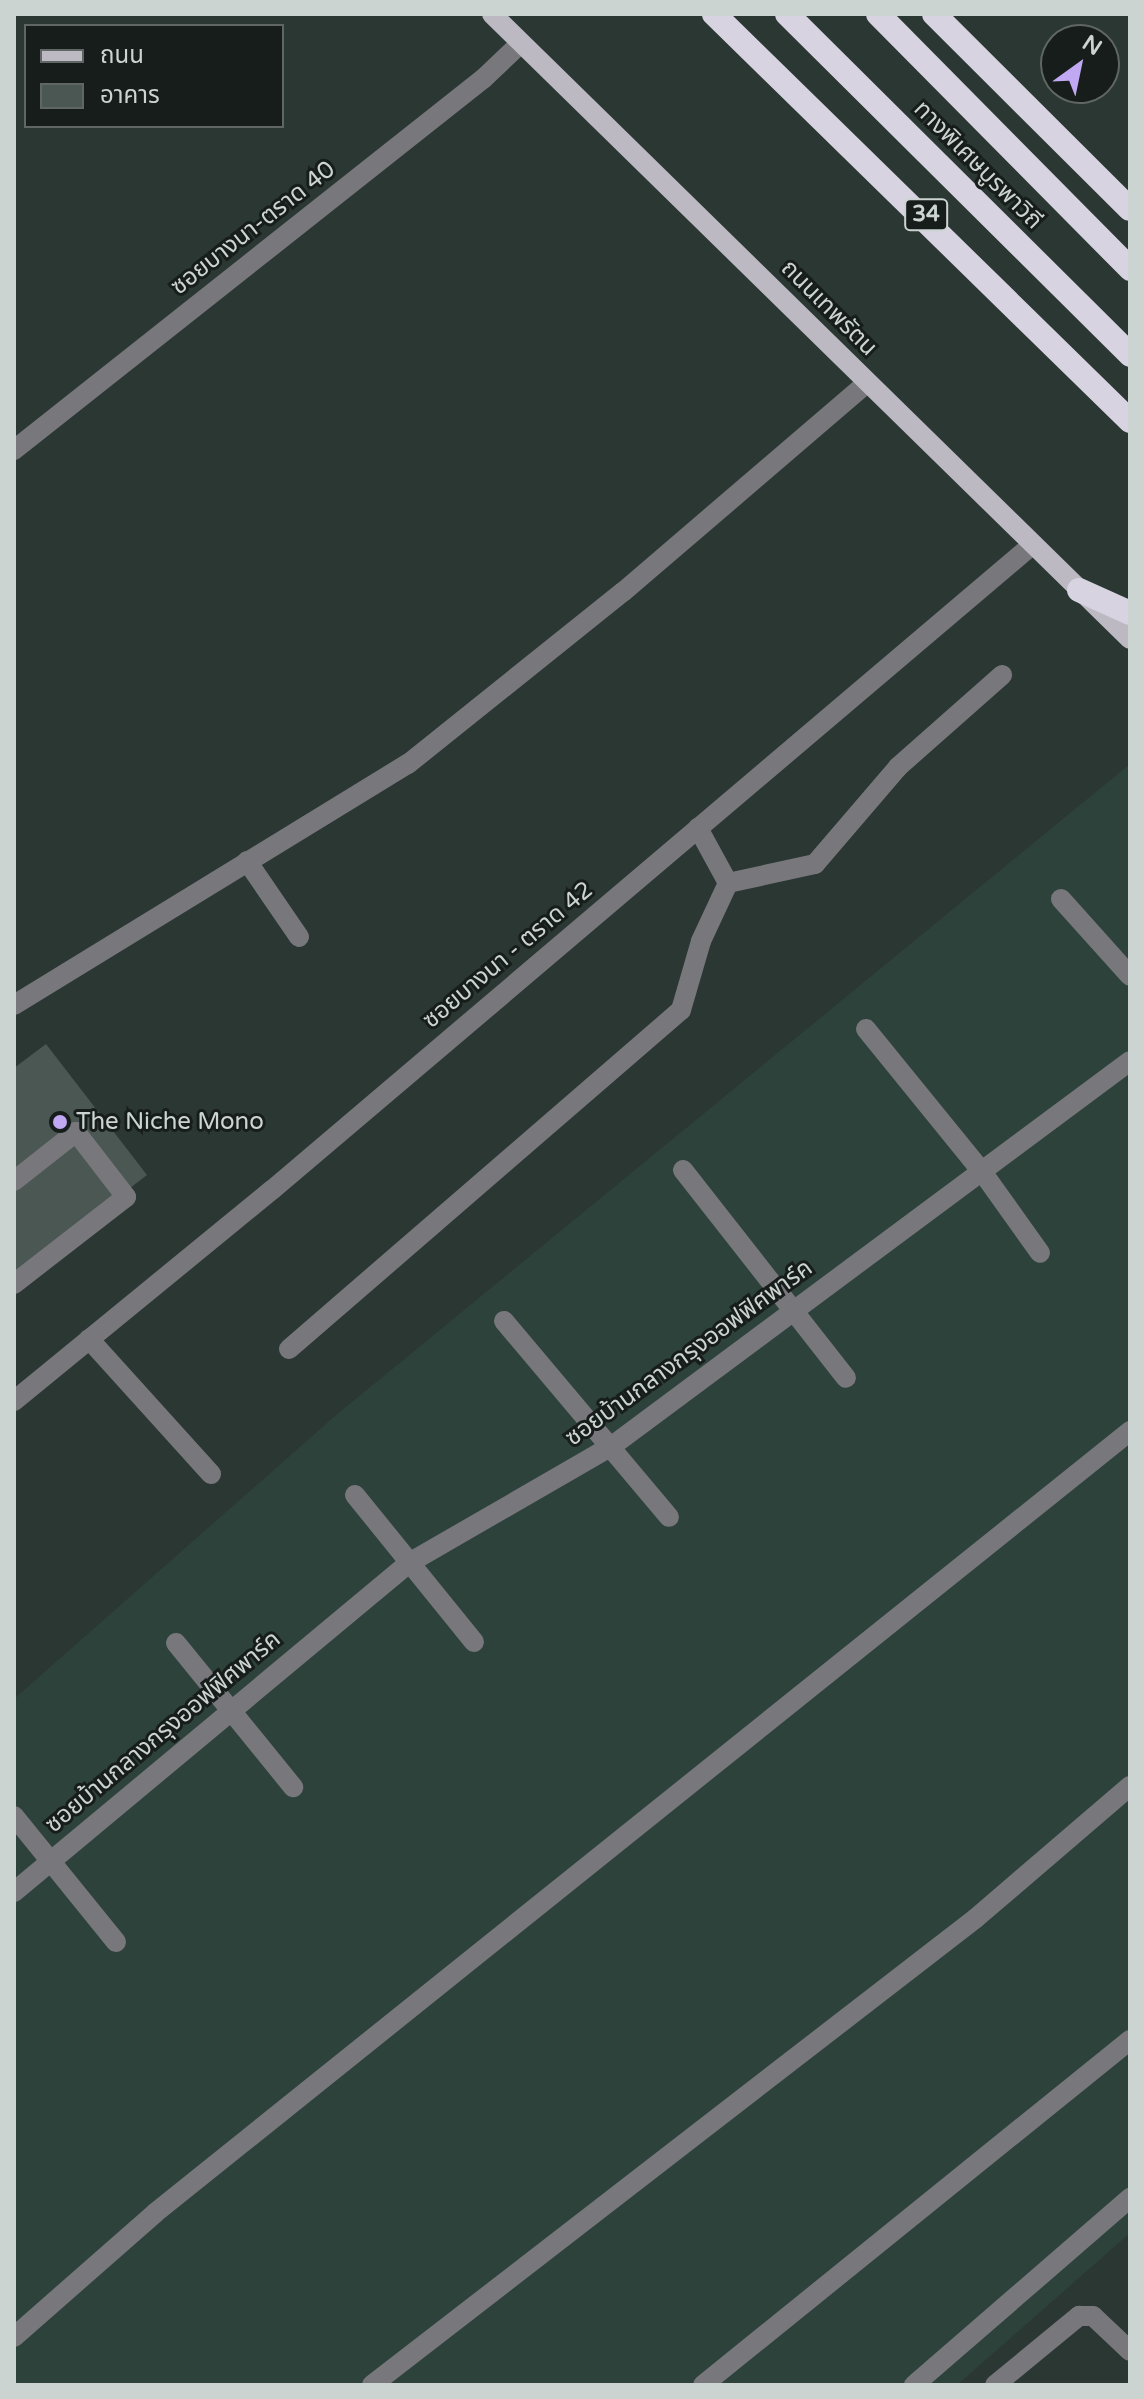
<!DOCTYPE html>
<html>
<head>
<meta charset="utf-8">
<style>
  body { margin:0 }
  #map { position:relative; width:1144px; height:2399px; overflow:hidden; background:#2b3733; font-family:"Varela Round","Noto Sans Thai",sans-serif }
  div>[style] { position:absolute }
  .built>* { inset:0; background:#2e423c }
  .building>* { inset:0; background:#4a5752 }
  .minor>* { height:20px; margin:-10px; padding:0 10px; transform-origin:10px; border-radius:10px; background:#78777c }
  .major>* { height:20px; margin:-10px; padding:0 10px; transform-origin:10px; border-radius:10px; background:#bcb9c3 }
  .highway>* { height:24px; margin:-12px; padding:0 12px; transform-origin:12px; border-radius:12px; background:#d7d3e0 }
  .dots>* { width:22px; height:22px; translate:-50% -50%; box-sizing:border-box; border:4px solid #171d1b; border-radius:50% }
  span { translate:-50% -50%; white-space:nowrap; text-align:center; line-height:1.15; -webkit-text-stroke:6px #171d1b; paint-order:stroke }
  .shield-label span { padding:2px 6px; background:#171d1b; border:2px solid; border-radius:6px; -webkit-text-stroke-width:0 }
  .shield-label { font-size:22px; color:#ccd4d1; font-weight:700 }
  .street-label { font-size:24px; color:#ccd4d1 }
  .poi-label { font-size:24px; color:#ccd4d1 }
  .left { translate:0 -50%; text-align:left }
  .frame { position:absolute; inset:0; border:16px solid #ccd4d1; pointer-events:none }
  .legend { position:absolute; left:24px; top:24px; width:260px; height:104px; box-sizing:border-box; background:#171d1b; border:2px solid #5f6664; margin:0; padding:10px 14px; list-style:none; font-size:24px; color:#ccd4d1 }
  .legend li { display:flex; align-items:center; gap:16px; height:40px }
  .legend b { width:40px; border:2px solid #5f6664 }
  .north { position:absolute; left:1040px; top:24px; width:80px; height:80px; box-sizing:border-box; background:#171d1b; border:2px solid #5f6664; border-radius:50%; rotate:33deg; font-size:22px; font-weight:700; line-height:32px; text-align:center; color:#ccd4d1 }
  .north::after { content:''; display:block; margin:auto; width:28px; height:36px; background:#c1a8f3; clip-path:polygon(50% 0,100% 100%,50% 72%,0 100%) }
</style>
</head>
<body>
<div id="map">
  <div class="built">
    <i style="clip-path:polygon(1130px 764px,1130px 2233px,957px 2385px,14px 2385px,14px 1699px,335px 1416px)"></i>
  </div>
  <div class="building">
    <i style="clip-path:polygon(46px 1044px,147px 1175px,14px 1277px,14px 1068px)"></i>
  </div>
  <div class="minor">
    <i style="left:14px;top:450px;width:598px;rotate:-38.35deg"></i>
    <i style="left:483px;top:79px;width:52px;rotate:-43.5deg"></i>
    <i style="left:247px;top:861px;width:92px;rotate:55.6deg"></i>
    <i style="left:728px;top:883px;width:89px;rotate:-12.3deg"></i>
    <i style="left:815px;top:864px;width:128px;rotate:-49.4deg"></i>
    <i style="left:898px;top:767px;width:139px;rotate:-41.5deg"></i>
    <i style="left:1061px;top:899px;width:103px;rotate:48.1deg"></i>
    <i style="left:14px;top:1005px;width:462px;rotate:-31.5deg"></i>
    <i style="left:408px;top:764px;width:275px;rotate:-38.7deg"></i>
    <i style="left:623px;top:592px;width:320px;rotate:-40.6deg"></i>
    <i style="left:866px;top:1029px;width:186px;rotate:50.9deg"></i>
    <i style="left:983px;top:1173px;width:98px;rotate:54.5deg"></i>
    <i style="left:683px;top:1170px;width:264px;rotate:51.9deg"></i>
    <i style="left:14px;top:1181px;width:79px;rotate:-38.3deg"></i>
    <i style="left:76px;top:1132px;width:82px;rotate:52.4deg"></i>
    <i style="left:126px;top:1197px;width:142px;rotate:142.2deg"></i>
    <i style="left:504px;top:1321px;width:256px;rotate:49.9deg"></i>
    <i style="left:89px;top:1339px;width:182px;rotate:47.9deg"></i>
    <i style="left:289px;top:1349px;width:518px;rotate:-40.85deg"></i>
    <i style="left:681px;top:1010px;width:72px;rotate:-73.8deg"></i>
    <i style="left:701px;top:941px;width:64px;rotate:-65deg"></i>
    <i style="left:728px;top:883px;width:63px;rotate:-118.6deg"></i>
    <i style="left:14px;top:1401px;width:333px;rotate:-39.3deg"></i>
    <i style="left:272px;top:1190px;width:997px;rotate:-40.32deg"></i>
    <i style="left:355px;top:1495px;width:189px;rotate:51deg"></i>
    <i style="left:176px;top:1643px;width:186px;rotate:50.9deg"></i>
    <i style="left:14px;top:1816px;width:162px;rotate:51deg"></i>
    <i style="left:14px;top:1892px;width:514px;rotate:-39.79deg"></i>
    <i style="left:409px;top:1563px;width:234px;rotate:-30deg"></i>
    <i style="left:612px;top:1446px;width:645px;rotate:-36.62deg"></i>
    <i style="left:14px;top:2337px;width:188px;rotate:-41.3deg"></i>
    <i style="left:155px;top:2213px;width:1250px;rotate:-38.73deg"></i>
    <i style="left:372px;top:2385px;width:763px;rotate:-37.71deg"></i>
    <i style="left:976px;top:1918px;width:203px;rotate:-40.6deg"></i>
    <i style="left:703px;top:2385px;width:549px;rotate:-38.94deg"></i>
    <i style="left:914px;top:2385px;width:286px;rotate:-40.9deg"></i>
    <i style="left:995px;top:2385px;width:109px;rotate:-39.4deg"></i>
    <i style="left:1079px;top:2316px;width:14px"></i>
    <i style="left:1093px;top:2316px;width:51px;rotate:43.4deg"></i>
  </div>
  <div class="major">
    <i style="left:492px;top:14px;width:893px;rotate:44.41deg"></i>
  </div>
  <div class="highway">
    <i style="left:714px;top:14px;width:582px;rotate:44.37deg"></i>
    <i style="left:787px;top:14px;width:484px;rotate:44.8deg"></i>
    <i style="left:878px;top:14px;width:359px;rotate:45.3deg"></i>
    <i style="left:934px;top:14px;width:276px;rotate:44.9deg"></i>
    <i style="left:1079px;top:590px;width:56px;rotate:24.3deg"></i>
  </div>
  <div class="dots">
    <i style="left:60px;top:1122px;background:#c1a8f3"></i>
  </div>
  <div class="shield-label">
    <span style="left:926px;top:215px">34</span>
  </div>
  <div class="street-label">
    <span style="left:978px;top:165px;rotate:45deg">ทางพิเศษบูรพาวิถี</span>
    <span style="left:253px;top:228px;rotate:-38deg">ซอยบางนา-ตราด 40</span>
    <span style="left:829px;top:308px;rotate:45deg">ถนนเทพรัตน</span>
    <span style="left:508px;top:955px;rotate:-40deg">ซอยบางนา - ตราด 42</span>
    <span style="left:689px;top:1353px;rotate:-36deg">ซอยบ้านกลางกรุงออฟฟิศพาร์ค</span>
    <span style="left:163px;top:1732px;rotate:-40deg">ซอยบ้านกลางกรุงออฟฟิศพาร์ค</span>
  </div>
  <div class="poi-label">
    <span class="left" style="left:76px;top:1122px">The Niche Mono</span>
  </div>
  <div class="frame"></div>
  <ul class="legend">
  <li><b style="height:10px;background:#bcb9c3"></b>ถนน</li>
  <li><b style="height:22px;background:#4a5752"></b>อาคาร</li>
  </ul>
  <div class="north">N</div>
</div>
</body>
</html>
